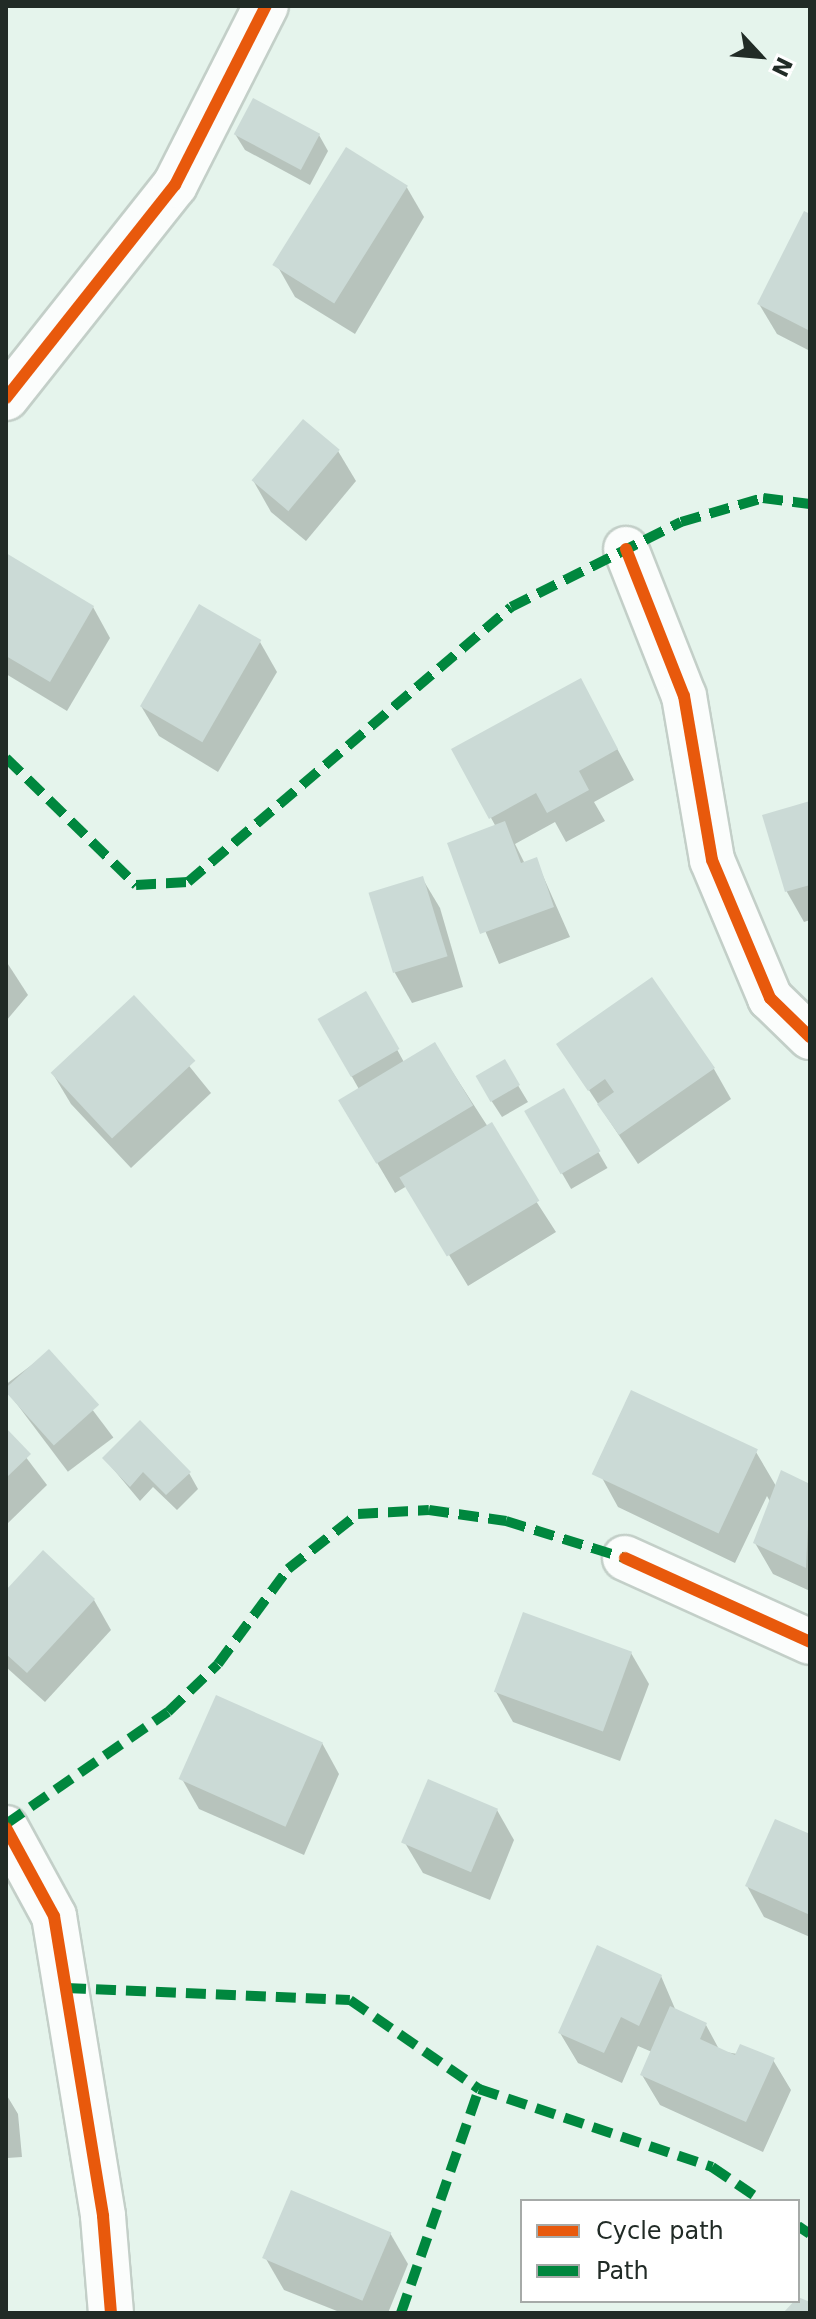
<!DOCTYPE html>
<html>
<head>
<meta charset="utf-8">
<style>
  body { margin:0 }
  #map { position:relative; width:816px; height:2319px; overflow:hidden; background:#e5f4ec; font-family:"DejaVu Sans",sans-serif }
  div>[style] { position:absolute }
  .shadow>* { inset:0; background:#0003; transform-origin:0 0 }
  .building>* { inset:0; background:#cbdad6; transform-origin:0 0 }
  .roads { filter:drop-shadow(2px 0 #c3cfc8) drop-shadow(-2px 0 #c3cfc8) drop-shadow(0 2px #c3cfc8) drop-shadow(0 -2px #c3cfc8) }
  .minor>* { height:44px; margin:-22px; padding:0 22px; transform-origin:22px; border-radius:22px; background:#fbfdfc }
  .quiet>* { height:10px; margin-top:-5px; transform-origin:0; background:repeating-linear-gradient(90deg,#00873e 0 20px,transparent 0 30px) }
  .cycleway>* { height:12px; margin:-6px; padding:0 6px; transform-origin:6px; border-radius:6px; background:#e8590c }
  span { translate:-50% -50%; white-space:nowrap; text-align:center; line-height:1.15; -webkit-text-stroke:7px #fff; paint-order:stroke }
  .frame { position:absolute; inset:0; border:8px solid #212b26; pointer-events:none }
  .legend { position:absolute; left:520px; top:2199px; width:280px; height:104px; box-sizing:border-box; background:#fff; border:2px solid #a6aaa8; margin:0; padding:10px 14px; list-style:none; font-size:24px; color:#212b26 }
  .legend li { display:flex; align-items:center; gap:16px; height:40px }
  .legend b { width:40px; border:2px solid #a6aaa8 }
  .north { position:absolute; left:720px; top:16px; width:80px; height:80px; -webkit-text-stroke:6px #fff; paint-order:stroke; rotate:116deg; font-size:22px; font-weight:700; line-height:32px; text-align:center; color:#212b26 }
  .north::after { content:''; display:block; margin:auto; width:28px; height:36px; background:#212b26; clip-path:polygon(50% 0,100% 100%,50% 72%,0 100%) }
</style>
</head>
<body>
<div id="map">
  <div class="shadow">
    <i style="clip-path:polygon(235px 134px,319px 135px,328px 151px,310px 185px,245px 150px)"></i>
    <i style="clip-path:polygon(406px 186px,424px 217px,355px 334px,295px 297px,278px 267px)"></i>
    <i style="clip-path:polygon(810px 216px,810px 351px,777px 334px,759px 304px)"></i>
    <i style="clip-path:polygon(338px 451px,356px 481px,306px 541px,271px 512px,254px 482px)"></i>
    <i style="clip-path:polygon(6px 556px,93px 607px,110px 638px,67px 711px,6px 674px)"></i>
    <i style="clip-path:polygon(260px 642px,277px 672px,218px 772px,159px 736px,141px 706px)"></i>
    <i style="clip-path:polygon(597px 711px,634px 780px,594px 802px,605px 821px,566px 842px,555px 822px,515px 844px,525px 864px,536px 860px,570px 937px,499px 964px,449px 844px,496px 827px,454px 750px)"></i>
    <i style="clip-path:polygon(810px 803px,810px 920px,804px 922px,787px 892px,765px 816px)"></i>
    <i style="clip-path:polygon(422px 878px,440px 908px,463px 987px,412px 1003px,395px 973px,371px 894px)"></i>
    <i style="clip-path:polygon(6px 961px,28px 995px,6px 1021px)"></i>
    <i style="clip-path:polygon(366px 993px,405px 1064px,435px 1045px,556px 1232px,468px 1286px,407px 1186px,395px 1193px,359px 1132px,360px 1091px,320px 1020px)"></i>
    <i style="clip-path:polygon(134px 998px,211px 1093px,131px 1168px,71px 1104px,53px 1074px)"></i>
    <i style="clip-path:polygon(559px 1045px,714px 1069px,731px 1099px,638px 1164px)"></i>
    <i style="clip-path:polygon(504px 1062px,528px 1102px,502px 1117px,487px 1094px)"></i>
    <i style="left:563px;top:1091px;width:89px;height:42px;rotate:60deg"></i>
    <i style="left:49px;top:1352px;width:107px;height:57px;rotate:53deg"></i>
    <i style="clip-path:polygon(6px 1431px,47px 1485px,6px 1525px)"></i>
    <i style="clip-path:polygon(756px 1452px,776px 1486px,782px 1473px,810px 1486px,810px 1591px,773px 1574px,755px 1543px,773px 1507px,767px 1496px,735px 1563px,618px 1507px,601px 1476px)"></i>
    <i style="clip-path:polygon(104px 1458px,189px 1473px,198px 1489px,177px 1510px,153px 1487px,140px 1501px)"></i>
    <i style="clip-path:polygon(6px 1593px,94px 1600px,111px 1630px,45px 1702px,6px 1667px)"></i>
    <i style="clip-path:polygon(631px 1653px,649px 1684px,620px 1761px,513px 1722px,496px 1692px)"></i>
    <i style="clip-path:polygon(322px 1743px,339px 1774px,304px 1855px,199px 1809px,182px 1779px)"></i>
    <i style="clip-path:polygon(497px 1810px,514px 1840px,490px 1900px,423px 1873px,405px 1843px)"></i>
    <i style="clip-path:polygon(810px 1836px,810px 1937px,764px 1917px,747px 1886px)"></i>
    <i style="clip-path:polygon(661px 1976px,676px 2011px,706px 2025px,720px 2051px,773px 2060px,791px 2090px,763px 2152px,660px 2105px,642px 2075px,652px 2052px,638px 2046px,622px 2083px,578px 2063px,560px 2033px)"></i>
    <i style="clip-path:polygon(6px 2094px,18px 2114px,22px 2157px,7px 2158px,6px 2192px)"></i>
    <i style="clip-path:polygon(390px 2233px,408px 2264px,388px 2313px,342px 2313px,284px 2290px,266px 2259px)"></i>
  </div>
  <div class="building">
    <i style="left:253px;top:98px;width:76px;height:41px;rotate:28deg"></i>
    <i style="left:346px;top:147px;width:73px;height:139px;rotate:32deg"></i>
    <i style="clip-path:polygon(804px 211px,810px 214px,810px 331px,757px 304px)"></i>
    <i style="left:303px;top:419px;width:48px;height:80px;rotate:40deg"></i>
    <i style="clip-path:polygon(6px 553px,94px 606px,50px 682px,6px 656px)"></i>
    <i style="left:199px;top:604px;width:72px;height:118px;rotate:30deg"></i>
    <i style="clip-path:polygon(581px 678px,618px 749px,579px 771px,589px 790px,547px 813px,536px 793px,489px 819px,451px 749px)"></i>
    <i style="clip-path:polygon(810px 801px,810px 885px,785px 892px,762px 815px)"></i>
    <i style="clip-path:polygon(505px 821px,521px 863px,537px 857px,554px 907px,480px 934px,447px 843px)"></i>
    <i style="left:423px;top:876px;width:84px;height:57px;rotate:73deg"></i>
    <i style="clip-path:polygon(652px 977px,715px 1068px,619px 1135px,597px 1104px,614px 1092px,605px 1079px,588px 1091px,556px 1044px)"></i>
    <i style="left:366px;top:991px;width:67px;height:56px;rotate:60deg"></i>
    <i style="left:134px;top:995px;width:90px;height:114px;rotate:47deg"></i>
    <i style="left:435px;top:1042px;width:74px;height:113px;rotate:59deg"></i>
    <i style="left:505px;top:1059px;width:30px;height:34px;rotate:60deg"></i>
    <i style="left:564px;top:1088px;width:73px;height:46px;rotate:60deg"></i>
    <i style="left:492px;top:1122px;width:92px;height:108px;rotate:59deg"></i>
    <i style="left:49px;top:1349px;width:75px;height:61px;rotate:48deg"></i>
    <i style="left:631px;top:1390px;width:140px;height:93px;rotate:25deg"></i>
    <i style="clip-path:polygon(140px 1420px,191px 1472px,166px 1495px,143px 1472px,130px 1487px,102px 1458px)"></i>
    <i style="clip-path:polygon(6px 1428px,31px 1454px,6px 1478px)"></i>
    <i style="clip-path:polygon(781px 1470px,810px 1484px,806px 1568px,753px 1543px)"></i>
    <i style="clip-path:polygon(43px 1550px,95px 1599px,27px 1673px,6px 1654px,6px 1590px)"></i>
    <i style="left:523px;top:1612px;width:116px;height:85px;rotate:20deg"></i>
    <i style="left:216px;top:1695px;width:117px;height:92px;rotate:24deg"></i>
    <i style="left:428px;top:1779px;width:76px;height:69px;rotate:23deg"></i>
    <i style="clip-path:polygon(775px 1819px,810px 1834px,810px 1915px,745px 1886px)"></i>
    <i style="clip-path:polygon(597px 1945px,662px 1975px,639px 2026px,621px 2017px,604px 2053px,558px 2033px)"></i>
    <i style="clip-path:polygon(670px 2006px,707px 2023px,700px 2039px,735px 2055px,740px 2044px,775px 2058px,746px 2122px,640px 2075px)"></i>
    <i style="left:291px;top:2190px;width:109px;height:74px;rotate:23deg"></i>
    <i style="clip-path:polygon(798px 2297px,810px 2302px,810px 2313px,783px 2313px)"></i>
  </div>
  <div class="roads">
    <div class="minor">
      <i style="left:6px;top:398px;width:272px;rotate:-51.6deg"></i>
      <i style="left:175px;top:185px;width:201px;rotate:-63.1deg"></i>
      <i style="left:626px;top:549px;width:158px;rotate:68.5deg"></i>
      <i style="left:684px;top:696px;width:166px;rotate:80.3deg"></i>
      <i style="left:712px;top:860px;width:150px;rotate:67.2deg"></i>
      <i style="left:770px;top:998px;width:56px;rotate:44.3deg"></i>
      <i style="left:625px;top:1558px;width:203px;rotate:24.4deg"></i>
      <i style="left:6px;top:1828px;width:100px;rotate:61.4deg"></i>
      <i style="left:54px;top:1916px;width:304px;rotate:80.7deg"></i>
      <i style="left:103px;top:2216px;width:97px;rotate:85.3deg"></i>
    </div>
  </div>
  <div class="quiet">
    <i style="left:6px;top:758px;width:182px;rotate:44.3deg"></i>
    <i style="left:136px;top:885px;width:52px;rotate:-3.3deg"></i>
    <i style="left:188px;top:882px;width:424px;rotate:-40.4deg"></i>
    <i style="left:511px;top:607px;width:190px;rotate:-26.6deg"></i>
    <i style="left:681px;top:522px;width:85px;rotate:-16.3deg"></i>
    <i style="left:763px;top:498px;width:47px;rotate:7.3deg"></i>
    <i style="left:6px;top:1824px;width:197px;rotate:-34.7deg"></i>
    <i style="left:168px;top:1712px;width:69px;rotate:-43.8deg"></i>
    <i style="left:218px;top:1664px;width:118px;rotate:-53.6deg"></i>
    <i style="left:288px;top:1569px;width:89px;rotate:-38.2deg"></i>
    <i style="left:358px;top:1514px;width:71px;rotate:-3.2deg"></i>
    <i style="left:429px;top:1510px;width:78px;rotate:8.1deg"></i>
    <i style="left:506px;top:1521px;width:125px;rotate:17.3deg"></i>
    <i style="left:66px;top:1988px;width:284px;rotate:2.4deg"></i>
    <i style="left:350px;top:2000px;width:157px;rotate:34.6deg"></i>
    <i style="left:798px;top:2226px;width:14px;rotate:34deg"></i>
    <i style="left:401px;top:2313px;width:237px;rotate:-70.8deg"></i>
    <i style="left:479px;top:2089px;width:246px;rotate:18.5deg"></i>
    <i style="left:712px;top:2167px;width:60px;rotate:34.2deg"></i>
  </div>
  <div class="cycleway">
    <i style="left:6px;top:398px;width:272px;rotate:-51.6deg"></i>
    <i style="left:175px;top:185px;width:201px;rotate:-63.1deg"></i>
    <i style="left:626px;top:549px;width:158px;rotate:68.5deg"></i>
    <i style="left:684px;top:696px;width:166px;rotate:80.3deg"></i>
    <i style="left:712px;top:860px;width:150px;rotate:67.2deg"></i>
    <i style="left:770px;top:998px;width:56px;rotate:44.3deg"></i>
    <i style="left:625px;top:1558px;width:203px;rotate:24.4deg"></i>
    <i style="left:6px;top:1828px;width:100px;rotate:61.4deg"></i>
    <i style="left:54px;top:1916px;width:304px;rotate:80.7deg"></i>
    <i style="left:103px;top:2216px;width:97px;rotate:85.3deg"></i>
  </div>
  <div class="frame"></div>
  <ul class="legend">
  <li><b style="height:10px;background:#e8590c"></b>Cycle path</li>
  <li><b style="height:10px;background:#00873e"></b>Path</li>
  </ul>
  <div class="north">N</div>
</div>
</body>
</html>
